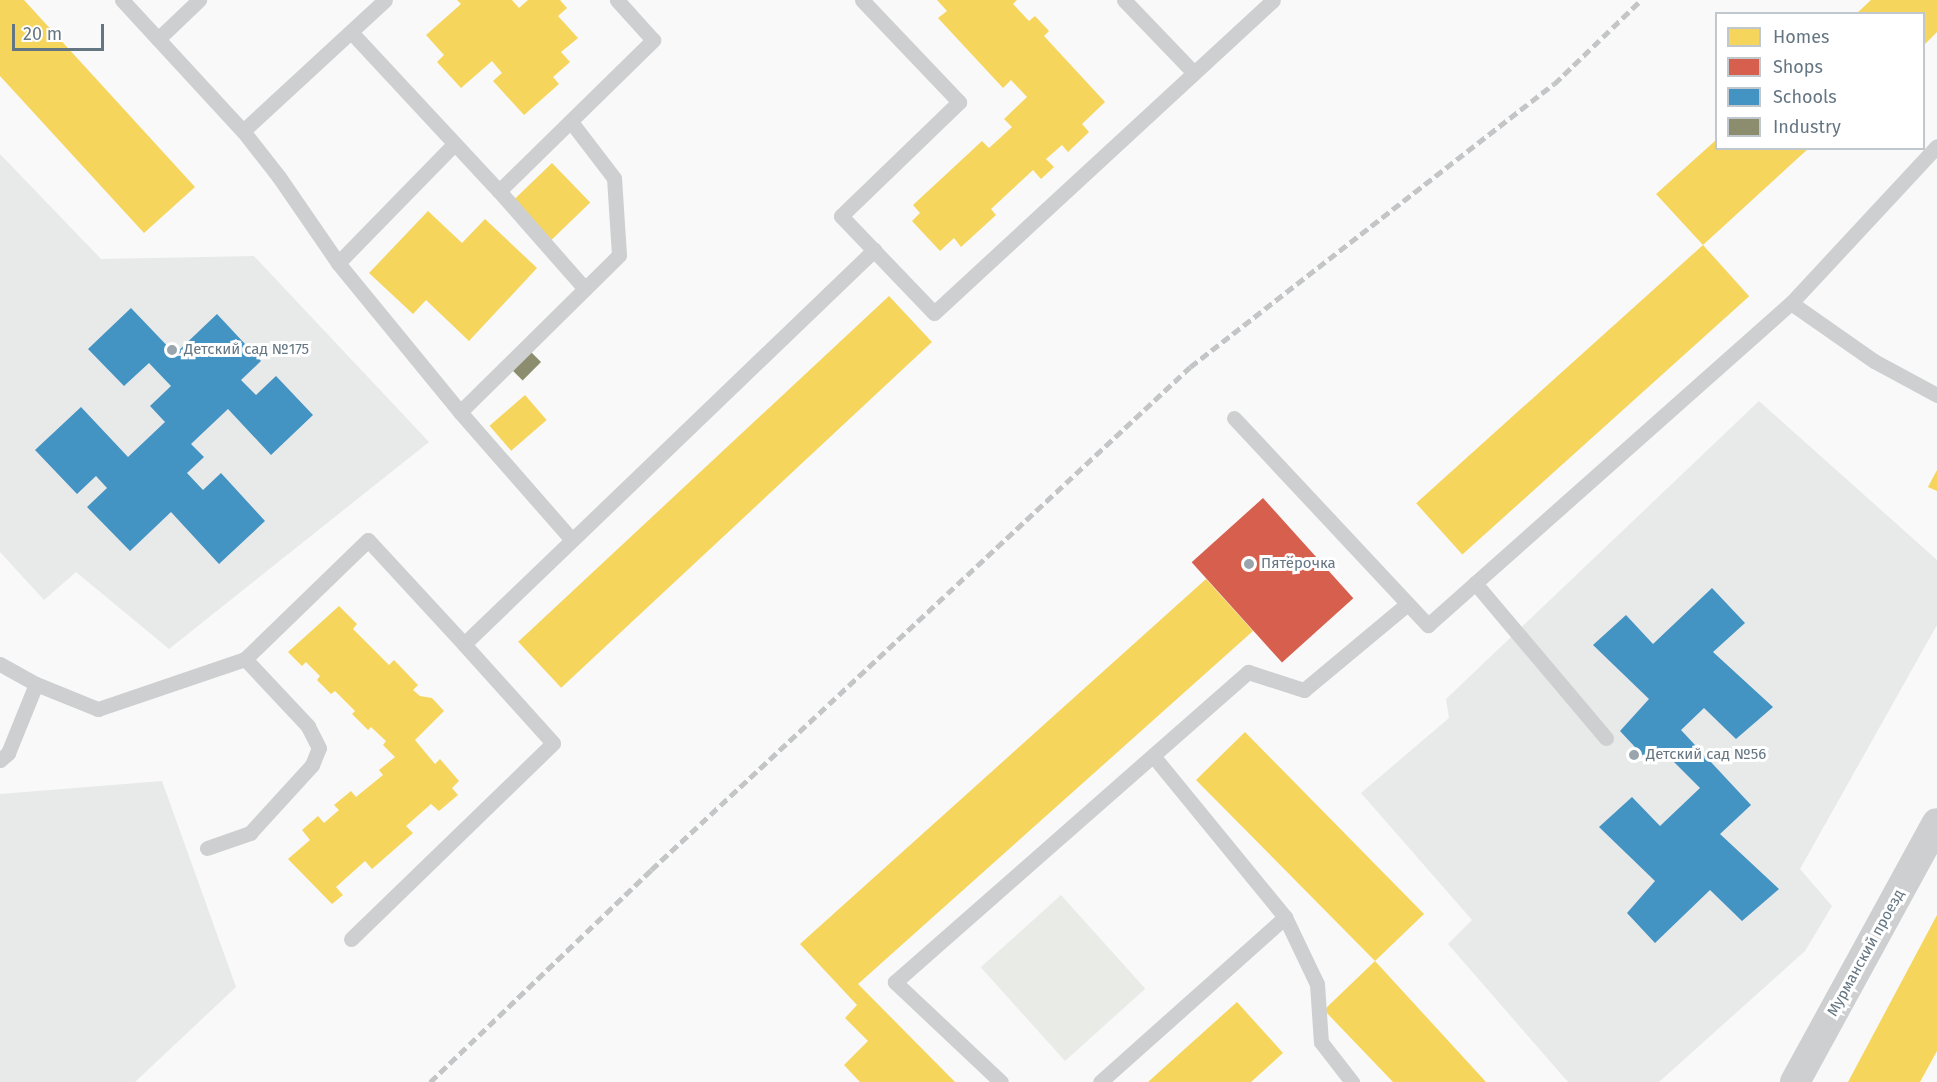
<!DOCTYPE html>
<html>
<head>
<meta charset="utf-8">
<style>
  body { margin:0 }
  #map { position:relative; width:1937px; height:1082px; overflow:hidden; background:#f9f9f9; font-family:"Fira Sans",sans-serif }
  div>[style] { position:absolute }
  .built>* { inset:0; background:#e8e9e9 }
  .green>* { inset:0; background:#e8ebe6; transform-origin:0 0 }
  .homes>* { inset:0; background:#f6d55c; transform-origin:0 0 }
  .shops>* { inset:0; background:#d6604d; transform-origin:0 0 }
  .schools>* { inset:0; background:#4393c3 }
  .industry>* { inset:0; background:#8c8c6e; transform-origin:0 0 }
  .service>* { height:15px; margin:-7.5px; padding:0 7.5px; transform-origin:7.5px; border-radius:7.5px; background:#cecfd0 }
  .minor>* { height:30px; margin:-15px; padding:0 15px; transform-origin:15px; border-radius:15px; background:#cecfd0 }
  .rail>* { height:4.5px; margin-top:-2.25px; transform-origin:0; background:repeating-linear-gradient(90deg,#c3c5c6 0 9px,transparent 0 13.5px) }
  .dots>* { width:16px; height:16px; translate:-50% -50%; box-sizing:border-box; border:3px solid #fff; border-radius:50% }
  span { translate:-50% -50%; white-space:nowrap; text-align:center; line-height:1.15; -webkit-text-stroke:6px #fff; paint-order:stroke }
  .poi-label { font-size:15px; color:#657683 }
  .left { translate:0 -50%; text-align:left }
  .street-label { font-size:15px; color:#657683 }
  .legend { position:absolute; left:1715px; top:12px; width:210px; height:138px; box-sizing:border-box; background:#fff; border:2px solid #c1c8cd; margin:0; padding:8px 10px; list-style:none; font-size:18px; color:#657683 }
  .legend li { display:flex; align-items:center; gap:12px; height:30px }
  .legend b { width:30px; border:2px solid #c1c8cd }
  .scale { position:absolute; left:12px; top:24px; width:92px; height:27px; box-sizing:border-box; border:3px solid #657683; border-top:0; padding-left:8px; font-size:18px; line-height:21px; white-space:nowrap; color:#657683; -webkit-text-stroke:4px #fff; paint-order:stroke }
</style>
</head>
<body>
<div id="map">
  <div class="built">
    <i style="clip-path:polygon(0 154px,101px 259px,254px 256px,429px 442px,169px 649px,76px 572px,44px 600px,0 552px)"></i>
    <i style="clip-path:polygon(1759px 401px,1937px 560px,1937px 625px,1800px 869px,1832px 906px,1805px 951px,1659px 1082px,1568px 1082px,1448px 944px,1472px 920px,1361px 793px,1449px 718px,1446px 699px)"></i>
    <i style="clip-path:polygon(162px 781px,236px 987px,135px 1082px,0 1082px,0 794px)"></i>
  </div>
  <div class="green">
    <i style="left:1061px;top:895px;width:126px;height:108px;rotate:48deg"></i>
  </div>
  <div class="homes">
    <i style="clip-path:polygon(0 0,24px 0,195px 187px,144px 233px,0 76px)"></i>
    <i style="clip-path:polygon(457px 0,512px 0,519px 8px,528px 0,560px 0,567px 8px,558px 16px,578px 38px,561px 52px,570px 62px,553px 77px,559px 84px,524px 115px,493px 81px,502px 73px,492px 61px,461px 88px,437px 62px,444px 55px,426px 35px,461px 4px)"></i>
    <i style="clip-path:polygon(937px 0,1017px 0,1013px 4px,1029px 21px,1035px 16px,1049px 31px,1044px 36px,1105px 102px,1082px 124px,1089px 132px,1068px 152px,1062px 145px,1046px 159px,1054px 167px,1041px 179px,1033px 170px,991px 209px,996px 215px,961px 247px,954px 238px,940px 251px,912px 221px,920px 213px,913px 205px,982px 141px,989px 148px,1012px 127px,1004px 119px,1027px 97px,1011px 80px,1003px 88px,938px 18px,947px 11px)"></i>
    <i style="clip-path:polygon(1871px 0,1937px 0,1937px 32px,1924px 45px,1924px 14px,1856px 14px)"></i>
    <i style="clip-path:polygon(1716px 140px,1716px 148px,1809px 148px,1703px 245px,1656px 194px)"></i>
    <i style="left:552px;top:163px;width:55px;height:54px;rotate:46deg"></i>
    <i style="clip-path:polygon(428px 211px,462px 243px,485px 219px,537px 268px,469px 341px,426px 300px,413px 314px,369px 273px)"></i>
    <i style="left:1703px;top:245px;width:69px;height:386px;rotate:48deg"></i>
    <i style="left:889px;top:296px;width:63px;height:507px;rotate:47deg"></i>
    <i style="left:525px;top:395px;width:33px;height:47px;rotate:49deg"></i>
    <i style="clip-path:polygon(1937px 470px,1937px 491px,1928px 487px)"></i>
    <i style="clip-path:polygon(1206px 579px,1253px 631px,858px 984px,955px 1082px,860px 1082px,844px 1065px,868px 1041px,845px 1018px,857px 1005px,800px 944px)"></i>
    <i style="clip-path:polygon(339px 606px,357px 624px,353px 629px,389px 665px,394px 660px,418px 685px,413px 690px,420px 696px,432px 698px,444px 711px,415px 740px,435px 764px,440px 759px,459px 781px,452px 788px,458px 795px,439px 811px,431px 804px,406px 826px,413px 833px,372px 869px,365px 861px,336px 887px,343px 895px,332px 904px,288px 859px,310px 840px,302px 830px,318px 816px,324px 823px,339px 810px,334px 805px,351px 791px,356px 797px,383px 775px,379px 770px,395px 757px,383px 745px,386px 741px,371px 727px,368px 730px,352px 714px,355px 711px,335px 691px,331px 694px,317px 680px,320px 676px,306px 662px,302px 666px,288px 652px)"></i>
    <i style="clip-path:polygon(1245px 732px,1424px 914px,1375px 961px,1486px 1082px,1393px 1082px,1324px 1010px,1375px 961px,1196px 780px)"></i>
    <i style="clip-path:polygon(1937px 915px,1937px 1051px,1920px 1082px,1848px 1082px)"></i>
    <i style="clip-path:polygon(1237px 1002px,1283px 1053px,1251px 1082px,1148px 1082px)"></i>
  </div>
  <div class="shops">
    <i style="left:1263px;top:498px;width:135px;height:96px;rotate:48deg"></i>
  </div>
  <div class="schools">
    <i style="clip-path:polygon(131px 308px,175px 354px,217px 314px,261px 361px,241px 380px,256px 395px,276px 376px,313px 415px,271px 455px,228px 409px,191px 444px,204px 457px,187px 473px,203px 490px,221px 473px,265px 521px,219px 564px,171px 512px,130px 551px,87px 507px,107px 488px,96px 476px,77px 494px,35px 450px,81px 407px,128px 457px,165px 422px,150px 406px,171px 386px,149px 363px,124px 386px,88px 349px)"></i>
    <i style="clip-path:polygon(1712px 588px,1745px 623px,1713px 652px,1773px 707px,1736px 739px,1704px 708px,1681px 730px,1751px 805px,1720px 834px,1779px 889px,1742px 921px,1710px 890px,1655px 943px,1627px 913px,1655px 881px,1599px 827px,1632px 797px,1660px 826px,1700px 788px,1661px 749px,1648px 761px,1620px 731px,1649px 699px,1593px 645px,1626px 615px,1653px 644px)"></i>
  </div>
  <div class="industry">
    <i style="left:529px;top:350px;width:17px;height:26px;rotate:45deg"></i>
  </div>
  <div class="service">
    <i style="left:122px;top:0;width:178px;rotate:47.3deg"></i>
    <i style="left:243px;top:131px;width:58px;rotate:52deg"></i>
    <i style="left:279px;top:177px;width:104px;rotate:55.5deg"></i>
    <i style="left:338px;top:263px;width:193px;rotate:50.7deg"></i>
    <i style="left:460px;top:412px;width:170px;rotate:48.8deg"></i>
    <i style="left:862px;top:0;width:141px;rotate:46.4deg"></i>
    <i style="left:959px;top:102px;width:164px;rotate:136deg"></i>
    <i style="left:841px;top:216px;width:134px;rotate:46.2deg"></i>
    <i style="left:934px;top:313px;width:461px;rotate:-42.7deg"></i>
    <i style="left:1124px;top:0;width:100px;rotate:46.2deg"></i>
    <i style="left:351px;top:32px;width:217px;rotate:47.1deg"></i>
    <i style="left:499px;top:191px;width:216px;rotate:-44.4deg"></i>
    <i style="left:653px;top:40px;width:54px;rotate:-132deg"></i>
    <i style="left:158px;top:39px;width:57px;rotate:-43.6deg"></i>
    <i style="left:243px;top:131px;width:193px;rotate:-42.7deg"></i>
    <i style="left:499px;top:191px;width:130px;rotate:48.7deg"></i>
    <i style="left:338px;top:263px;width:166px;rotate:-45.7deg"></i>
    <i style="left:1791px;top:303px;width:101px;rotate:34.9deg"></i>
    <i style="left:1874px;top:361px;width:72px;rotate:28.4deg"></i>
    <i style="left:460px;top:412px;width:223px;rotate:-44.6deg"></i>
    <i style="left:619px;top:255px;width:77px;rotate:-93.7deg"></i>
    <i style="left:614px;top:178px;width:69px;rotate:-127.4deg"></i>
    <i style="left:1234px;top:418px;width:284px;rotate:46.9deg"></i>
    <i style="left:1428px;top:625px;width:485px;rotate:-41.6deg"></i>
    <i style="left:1791px;top:303px;width:214px;rotate:-47.1deg"></i>
    <i style="left:1475px;top:583px;width:203px;rotate:49.8deg"></i>
    <i style="left:0;top:664px;width:41px;rotate:29.1deg"></i>
    <i style="left:36px;top:684px;width:67px;rotate:22deg"></i>
    <i style="left:98px;top:709px;width:155px;rotate:-18.8deg"></i>
    <i style="left:0;top:760px;width:11px;rotate:-41deg"></i>
    <i style="left:8px;top:753px;width:74px;rotate:-67.9deg"></i>
    <i style="left:207px;top:848px;width:46px;rotate:-19.2deg"></i>
    <i style="left:250px;top:833px;width:92px;rotate:-47.6deg"></i>
    <i style="left:312px;top:765px;width:18px;rotate:-68deg"></i>
    <i style="left:319px;top:748px;width:25px;rotate:-117deg"></i>
    <i style="left:308px;top:726px;width:92px;rotate:-133.2deg"></i>
    <i style="left:245px;top:659px;width:171px;rotate:-44.1deg"></i>
    <i style="left:368px;top:540px;width:142px;rotate:47.3deg"></i>
    <i style="left:464px;top:644px;width:569px;rotate:-43.86deg"></i>
    <i style="left:1285px;top:917px;width:74px;rotate:64.5deg"></i>
    <i style="left:1317px;top:984px;width:58px;rotate:86.1deg"></i>
    <i style="left:1321px;top:1042px;width:51px;rotate:52.2deg"></i>
    <i style="left:351px;top:939px;width:281px;rotate:-44.1deg"></i>
    <i style="left:553px;top:743px;width:133px;rotate:-132deg"></i>
    <i style="left:1001px;top:1082px;width:146px;rotate:-136.7deg"></i>
    <i style="left:895px;top:982px;width:470px;rotate:-41.3deg"></i>
    <i style="left:1248px;top:672px;width:59px;rotate:17.8deg"></i>
    <i style="left:1304px;top:690px;width:133px;rotate:-39.8deg"></i>
    <i style="left:1100px;top:1082px;width:248px;rotate:-41.7deg"></i>
    <i style="left:1285px;top:917px;width:208px;rotate:-129.3deg"></i>
  </div>
  <div class="minor">
    <i style="left:1795px;top:1082px;width:295px;rotate:-61.3deg"></i>
  </div>
  <div class="rail">
    <i style="left:430px;top:1082px;width:306px;rotate:-43.8deg"></i>
    <i style="left:651px;top:870px;width:737px;rotate:-43.02deg"></i>
    <i style="left:1190px;top:367px;width:461px;rotate:-37.9deg"></i>
    <i style="left:1554px;top:84px;width:121px;rotate:-44deg"></i>
  </div>
  <div class="dots">
    <i style="left:172px;top:350px;background:#99a4ac"></i>
    <i style="left:1249px;top:564px;background:#99a4ac"></i>
    <i style="left:1634px;top:755px;background:#99a4ac"></i>
  </div>
  <div class="poi-label">
    <span class="left" style="left:184px;top:350px">Детский сад №175</span>
    <span class="left" style="left:1261px;top:564px">Пятёрочка</span>
    <span class="left" style="left:1646px;top:755px">Детский сад №56</span>
  </div>
  <div class="street-label">
    <span style="left:1866px;top:953px;rotate:-61deg">Мурманский проезд</span>
  </div>
  <ul class="legend">
  <li><b style="height:16px;background:#f6d55c"></b>Homes</li>
  <li><b style="height:16px;background:#d6604d"></b>Shops</li>
  <li><b style="height:16px;background:#4393c3"></b>Schools</li>
  <li><b style="height:16px;background:#8c8c6e"></b>Industry</li>
  </ul>
  <div class="scale">20 m</div>
</div>
</body>
</html>
